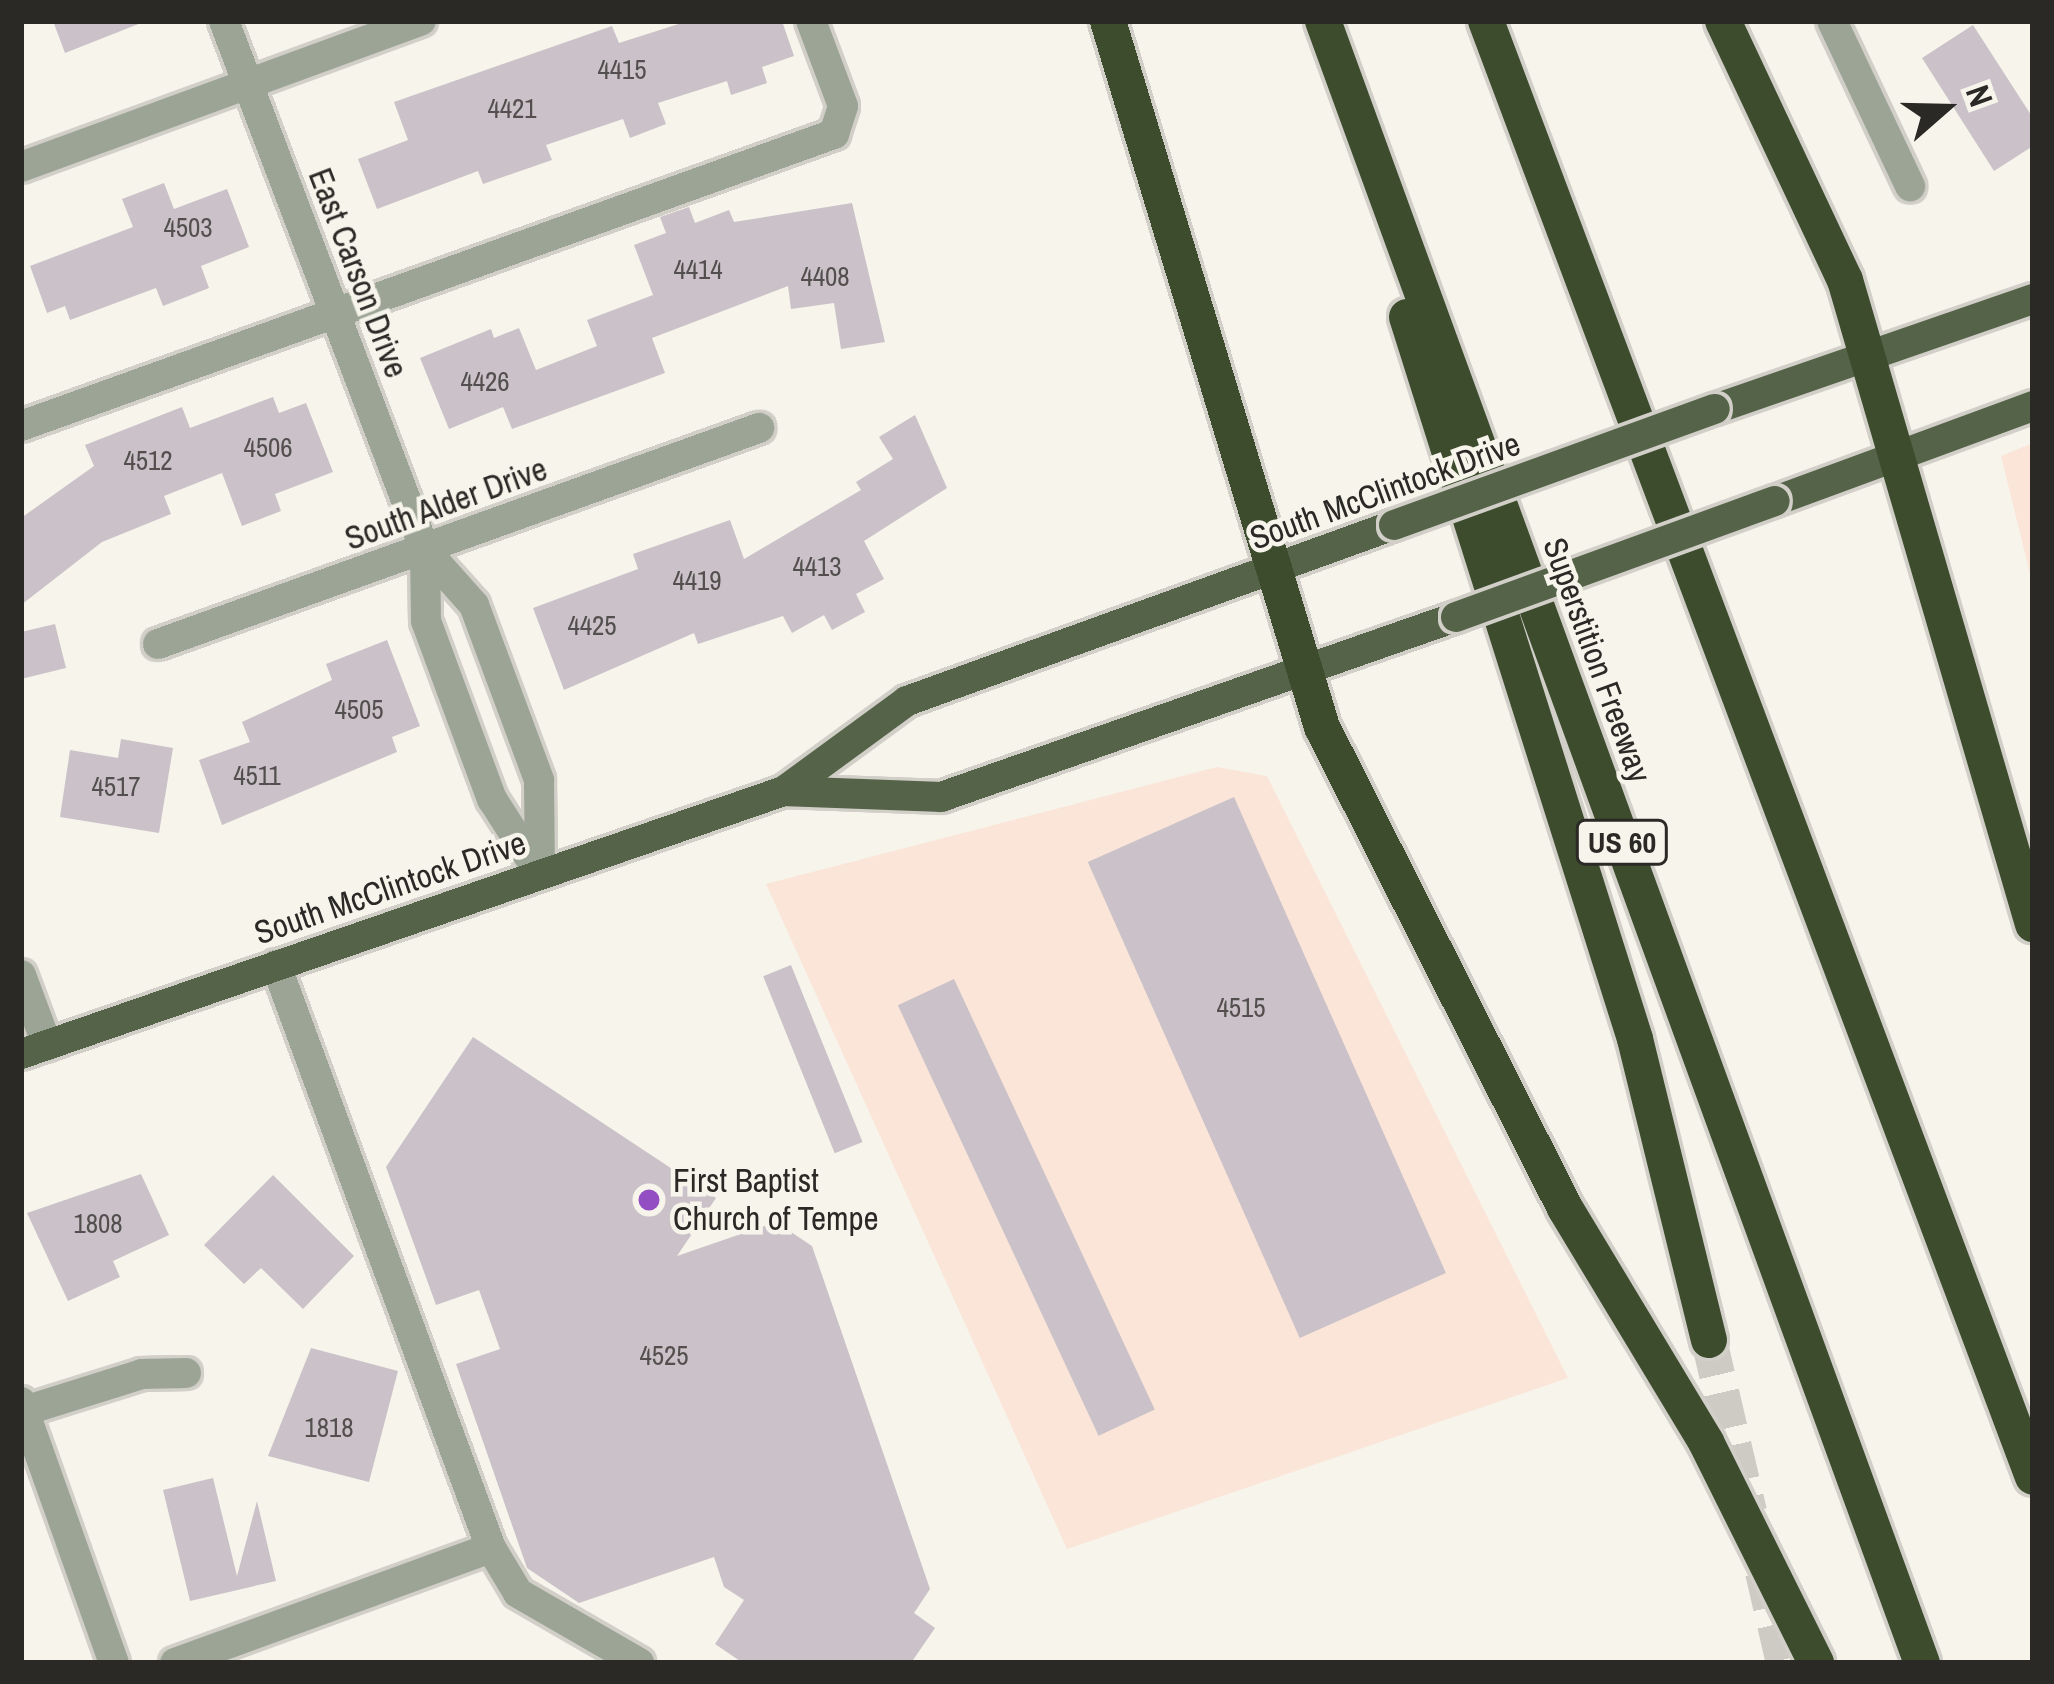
<!DOCTYPE html>
<html>
<head>
<meta charset="utf-8">
<style>
  body { margin:0 }
  #map { position:relative; width:2054px; height:1684px; overflow:hidden; background:#f6f4eb; font-family:"Archivo Narrow",sans-serif }
  div>[style] { position:absolute }
  .commercial>* { inset:0; background:#fbe5d8 }
  .building>* { inset:0; background:#cac2c8; transform-origin:0 0 }
  .highway-tunnel>* { height:36px; margin-top:-18px; transform-origin:0; background:repeating-linear-gradient(90deg,#cdcbc4 0 36px,transparent 0 54px) }
  .roads { filter:drop-shadow(3px 0 #d1cfc8) drop-shadow(-3px 0 #d1cfc8) drop-shadow(0 3px #d1cfc8) drop-shadow(0 -3px #d1cfc8) }
  .minor>* { height:30px; margin:-15px; padding:0 15px; transform-origin:15px; border-radius:15px; background:#9ca495 }
  .major>* { height:30px; margin:-15px; padding:0 15px; transform-origin:15px; border-radius:15px; background:#556348 }
  .highway>* { height:36px; margin:-18px; padding:0 18px; transform-origin:18px; border-radius:18px; background:#3c4c2d }
  .bridges { filter:drop-shadow(3px 0 #d1cfc8) drop-shadow(-3px 0 #d1cfc8) drop-shadow(0 3px #d1cfc8) drop-shadow(0 -3px #d1cfc8) }
  .major-bridge>* { height:30px; margin:-15px; padding:0 15px; transform-origin:15px; border-radius:15px; background:#556348 }
  .dots>* { width:33px; height:33px; translate:-50% -50%; box-sizing:border-box; border:6px solid #f6f4eb; border-radius:50% }
  span { translate:-50% -50%; white-space:nowrap; text-align:center; line-height:1.15; -webkit-text-stroke:9px #f6f4eb; paint-order:stroke }
  .number-label { font-size:27px; color:#524f4e }
  .number-label span { -webkit-text-stroke-width:0 }
  .shield-label span { padding:3px 9px; background:#f6f4eb; border:3px solid; border-radius:9px; -webkit-text-stroke-width:0 }
  .shield-label { font-size:30px; color:#2a2926; font-weight:700 }
  .street-label { font-size:33px; color:#2a2926 }
  .poi-label { font-size:33px; color:#2a2926 }
  .left { translate:0 -50%; text-align:left }
  .frame { position:absolute; inset:0; border:24px solid #2a2926; pointer-events:none }
  .north { position:absolute; left:1886px; top:48px; width:120px; height:120px; -webkit-text-stroke:9px #f6f4eb; paint-order:stroke; rotate:70deg; font-size:33px; font-weight:700; line-height:48px; text-align:center; color:#2a2926 }
  .north::after { content:''; display:block; margin:auto; width:42px; height:54px; background:#2a2926; clip-path:polygon(50% 0,100% 100%,50% 72%,0 100%) }
</style>
</head>
<body>
<div id="map">
  <div class="commercial">
    <i style="clip-path:polygon(2033px 443px,2033px 586px,2001px 456px)"></i>
    <i style="clip-path:polygon(1217px 767px,1267px 776px,1568px 1378px,1067px 1549px,766px 884px)"></i>
  </div>
  <div class="building">
    <i style="clip-path:polygon(53px 21px,140px 21px,141px 23px,65px 53px)"></i>
    <i style="clip-path:polygon(688px 21px,782px 21px,794px 56px,762px 67px,767px 83px,731px 95px,727px 81px,658px 103px,666px 124px,630px 138px,623px 119px,546px 145px,552px 160px,483px 184px,478px 171px,377px 209px,358px 159px,408px 140px,394px 102px,612px 26px,619px 43px)"></i>
    <i style="clip-path:polygon(1973px 25px,2033px 118px,2033px 146px,1994px 171px,1922px 58px)"></i>
    <i style="clip-path:polygon(164px 183px,174px 209px,227px 189px,249px 247px,201px 266px,209px 288px,163px 306px,156px 288px,70px 320px,65px 306px,47px 313px,30px 266px,133px 227px,122px 199px)"></i>
    <i style="clip-path:polygon(852px 203px,885px 342px,841px 349px,834px 303px,791px 309px,788px 286px,652px 338px,665px 373px,512px 429px,503px 407px,449px 429px,420px 358px,491px 329px,494px 338px,519px 328px,536px 370px,597px 346px,587px 320px,653px 295px,634px 245px,666px 233px,660px 217px,689px 207px,695px 223px,729px 210px,734px 222px)"></i>
    <i style="clip-path:polygon(273px 397px,279px 413px,306px 403px,333px 472px,275px 494px,281px 511px,242px 526px,222px 473px,164px 496px,171px 514px,102px 542px,21px 605px,21px 518px,94px 466px,85px 445px,182px 407px,190px 428px)"></i>
    <i style="clip-path:polygon(915px 415px,947px 488px,864px 541px,884px 579px,856px 594px,865px 612px,832px 630px,824px 615px,792px 633px,783px 616px,698px 644px,694px 633px,564px 690px,533px 608px,638px 569px,633px 554px,730px 520px,744px 559px,861px 490px,856px 482px,893px 459px,879px 437px)"></i>
    <i style="clip-path:polygon(55px 624px,66px 668px,21px 679px,21px 632px)"></i>
    <i style="clip-path:polygon(387px 640px,420px 726px,392px 737px,397px 752px,222px 825px,199px 760px,250px 742px,242px 722px,332px 680px,326px 664px)"></i>
    <i style="clip-path:polygon(121px 739px,173px 748px,159px 833px,60px 817px,70px 750px,118px 758px)"></i>
    <i style="left:1234px;top:797px;width:521px;height:160px;rotate:66deg"></i>
    <i style="left:791px;top:965px;width:191px;height:30px;rotate:68deg"></i>
    <i style="left:954px;top:979px;width:475px;height:62px;rotate:65deg"></i>
    <i style="clip-path:polygon(473px 1037px,716px 1198px,677px 1256px,776px 1222px,812px 1246px,930px 1589px,914px 1613px,935px 1628px,911px 1663px,743px 1663px,715px 1644px,744px 1600px,724px 1587px,714px 1557px,579px 1603px,527px 1568px,456px 1364px,500px 1349px,479px 1290px,436px 1305px,386px 1167px)"></i>
    <i style="clip-path:polygon(141px 1174px,169px 1235px,113px 1261px,120px 1277px,68px 1301px,27px 1213px)"></i>
    <i style="clip-path:polygon(273px 1175px,354px 1256px,303px 1309px,261px 1268px,244px 1284px,204px 1245px)"></i>
    <i style="clip-path:polygon(311px 1348px,398px 1371px,369px 1482px,268px 1456px)"></i>
    <i style="clip-path:polygon(213px 1478px,237px 1576px,257px 1501px,276px 1581px,190px 1601px,163px 1490px)"></i>
  </div>
  <div class="highway-tunnel">
    <i style="left:1709px;top:1340px;width:177px;rotate:76.9deg"></i>
    <i style="left:1763px;top:1572px;width:93px;rotate:77deg"></i>
  </div>
  <div class="roads">
    <div class="minor">
      <i style="left:224px;top:21px;width:566px;rotate:69.2deg"></i>
      <i style="left:425px;top:550px;width:71px;rotate:89.2deg"></i>
      <i style="left:426px;top:621px;width:190px;rotate:69.7deg"></i>
      <i style="left:492px;top:799px;width:89px;rotate:57.4deg"></i>
      <i style="left:1832px;top:21px;width:183px;rotate:64.7deg"></i>
      <i style="left:21px;top:167px;width:426px;rotate:-20.1deg"></i>
      <i style="left:21px;top:426px;width:864px;rotate:-19.76deg"></i>
      <i style="left:834px;top:134px;width:29px;rotate:-72deg"></i>
      <i style="left:843px;top:106px;width:91px;rotate:-110.6deg"></i>
      <i style="left:425px;top:550px;width:74px;rotate:48.3deg"></i>
      <i style="left:474px;top:605px;width:187px;rotate:69.6deg"></i>
      <i style="left:539px;top:780px;width:93px;rotate:89.4deg"></i>
      <i style="left:158px;top:644px;width:639px;rotate:-19.77deg"></i>
      <i style="left:276px;top:965px;width:621px;rotate:69.76deg"></i>
      <i style="left:491px;top:1548px;width:52px;rotate:59deg"></i>
      <i style="left:518px;top:1593px;width:140px;rotate:30deg"></i>
      <i style="left:21px;top:975px;width:75px;rotate:69.6deg"></i>
      <i style="left:21px;top:1402px;width:277px;rotate:70.4deg"></i>
      <i style="left:21px;top:1412px;width:127px;rotate:-17.4deg"></i>
      <i style="left:142px;top:1374px;width:44px;rotate:-1.3deg"></i>
      <i style="left:175px;top:1663px;width:336px;rotate:-20deg"></i>
    </div>
    <div class="major">
      <i style="left:1715px;top:409px;width:336px;rotate:-19.1deg"></i>
      <i style="left:1775px;top:501px;width:275px;rotate:-20.2deg"></i>
      <i style="left:784px;top:791px;width:157px;rotate:2.2deg"></i>
      <i style="left:941px;top:797px;width:546px;rotate:-19.27deg"></i>
      <i style="left:21px;top:1054px;width:807px;rotate:-19.02deg"></i>
      <i style="left:784px;top:791px;width:152px;rotate:-36.2deg"></i>
      <i style="left:907px;top:701px;width:518px;rotate:-19.87deg"></i>
    </div>
    <div class="highway">
      <i style="left:1108px;top:21px;width:738px;rotate:73.14deg"></i>
      <i style="left:1322px;top:727px;width:539px;rotate:63.2deg"></i>
      <i style="left:1565px;top:1208px;width:273px;rotate:58.9deg"></i>
      <i style="left:1706px;top:1442px;width:247px;rotate:63.5deg"></i>
      <i style="left:1323px;top:21px;width:1748px;rotate:69.96deg"></i>
      <i style="left:1486px;top:21px;width:1555px;rotate:69.41deg"></i>
      <i style="left:1723px;top:21px;width:286px;rotate:64.8deg"></i>
      <i style="left:1845px;top:280px;width:671px;rotate:73.73deg"></i>
      <i style="left:1407px;top:317px;width:757px;rotate:72.47deg"></i>
      <i style="left:1635px;top:1039px;width:310px;rotate:76.2deg"></i>
    </div>
  </div>
  <div class="bridges">
    <div class="major-bridge">
      <i style="left:1394px;top:525px;width:341px;rotate:-19.9deg"></i>
      <i style="left:1456px;top:617px;width:339px;rotate:-20deg"></i>
    </div>
  </div>
  <div class="dots">
    <i style="left:649px;top:1200px;background:#934ec3"></i>
  </div>
  <div class="number-label">
    <span style="left:622px;top:70px">4415</span>
    <span style="left:512px;top:109px">4421</span>
    <span style="left:188px;top:228px">4503</span>
    <span style="left:698px;top:270px">4414</span>
    <span style="left:825px;top:277px">4408</span>
    <span style="left:485px;top:382px">4426</span>
    <span style="left:268px;top:448px">4506</span>
    <span style="left:148px;top:461px">4512</span>
    <span style="left:817px;top:567px">4413</span>
    <span style="left:697px;top:581px">4419</span>
    <span style="left:592px;top:626px">4425</span>
    <span style="left:359px;top:710px">4505</span>
    <span style="left:257px;top:776px">4511</span>
    <span style="left:116px;top:787px">4517</span>
    <span style="left:1241px;top:1008px">4515</span>
    <span style="left:98px;top:1224px">1808</span>
    <span style="left:664px;top:1356px">4525</span>
    <span style="left:329px;top:1428px">1818</span>
  </div>
  <div class="shield-label">
    <span style="left:1622px;top:842px">US 60</span>
  </div>
  <div class="street-label">
    <span style="left:358px;top:273px;rotate:69deg">East Carson Drive</span>
    <span style="left:1385px;top:491px;rotate:-20deg">South McClintock Drive</span>
    <span style="left:446px;top:504px;rotate:-20deg">South Alder Drive</span>
    <span style="left:1597px;top:660px;rotate:70deg">Superstition Freeway</span>
    <span style="left:390px;top:888px;rotate:-19deg">South McClintock Drive</span>
  </div>
  <div class="poi-label">
    <span class="left" style="left:673px;top:1200px">First Baptist<br>Church of Tempe</span>
  </div>
  <div class="frame"></div>
  <div class="north">N</div>
</div>
</body>
</html>
